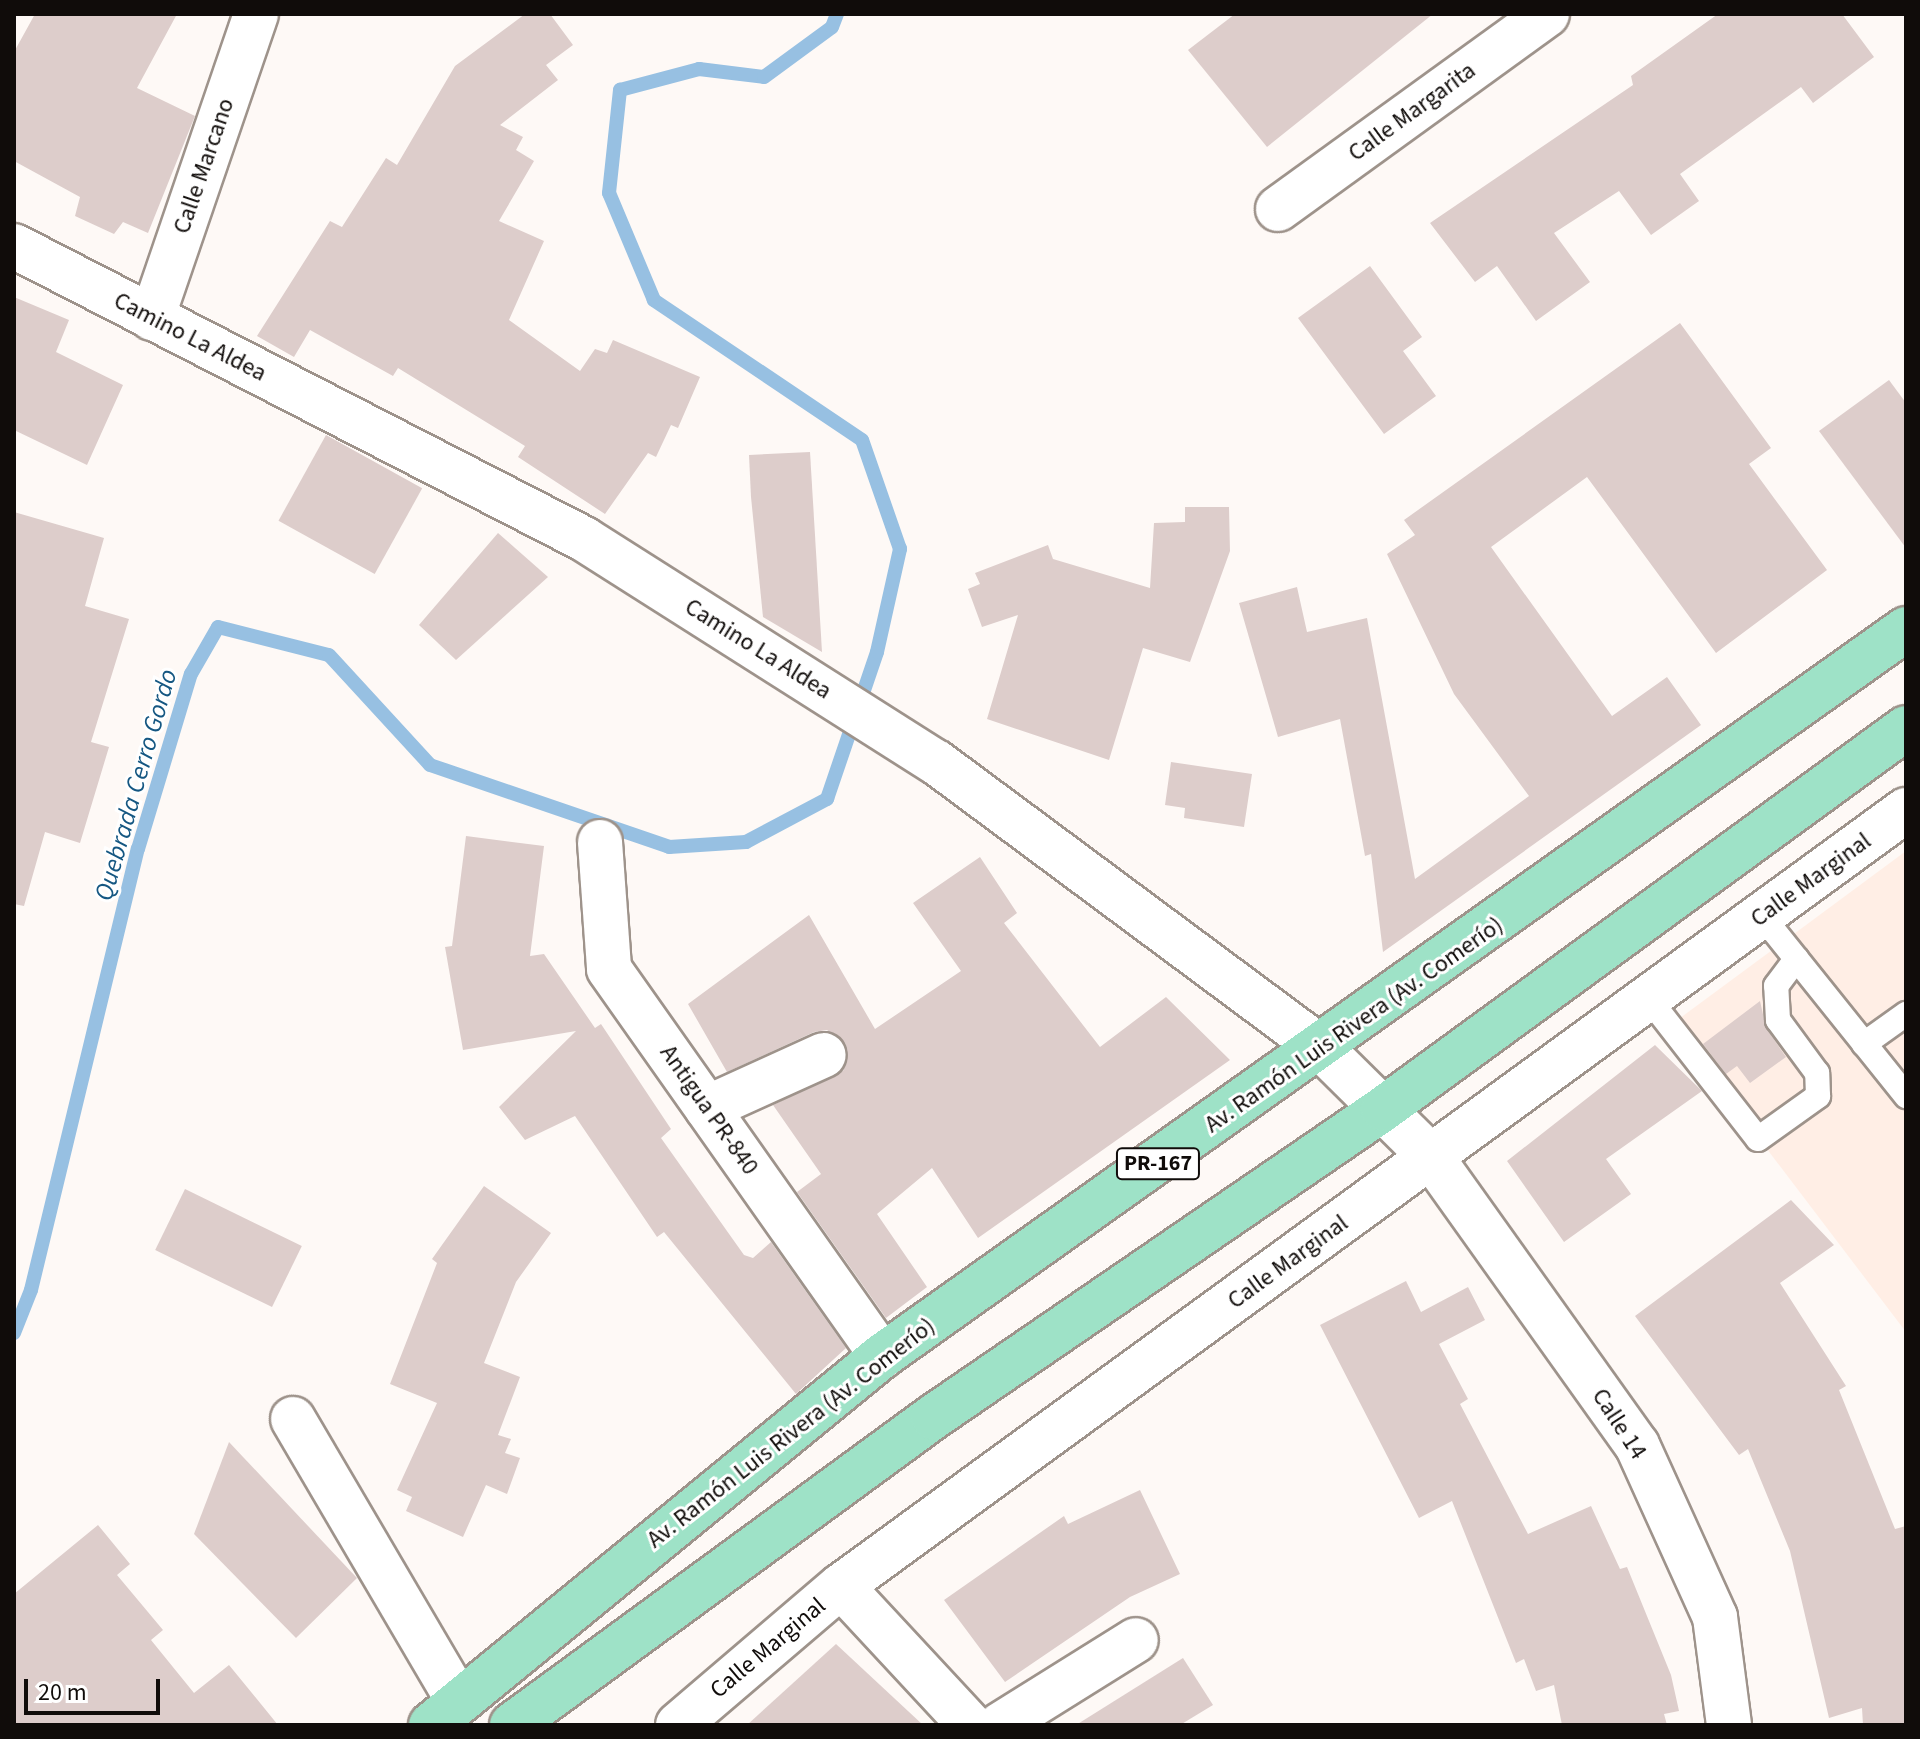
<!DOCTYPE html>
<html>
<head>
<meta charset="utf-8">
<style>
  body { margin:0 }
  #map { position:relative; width:1920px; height:1739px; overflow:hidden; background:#fef9f6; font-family:"Source Sans 3",sans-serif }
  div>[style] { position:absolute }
  .built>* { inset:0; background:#ffeee5 }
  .stream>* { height:14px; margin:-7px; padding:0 7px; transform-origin:7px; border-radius:7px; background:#97c0e2 }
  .building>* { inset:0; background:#ddcdcb; transform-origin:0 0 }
  .roads { filter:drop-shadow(2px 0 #9e938b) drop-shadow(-2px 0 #9e938b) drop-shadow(0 2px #9e938b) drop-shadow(0 -2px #9e938b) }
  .lane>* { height:24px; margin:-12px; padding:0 12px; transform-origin:12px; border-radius:12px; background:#fff }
  .street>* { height:44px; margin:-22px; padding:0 22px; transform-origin:22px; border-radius:22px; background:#fff }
  .secondary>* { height:44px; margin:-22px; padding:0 22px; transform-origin:22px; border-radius:22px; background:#fff }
  .primary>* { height:44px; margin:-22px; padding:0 22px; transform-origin:22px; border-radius:22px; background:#9ee2c7 }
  span { translate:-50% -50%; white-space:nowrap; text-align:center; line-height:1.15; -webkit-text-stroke:6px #fff; paint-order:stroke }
  .shield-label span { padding:2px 6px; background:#fff; border:2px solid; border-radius:6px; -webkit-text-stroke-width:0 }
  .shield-label { font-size:22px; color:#100c0a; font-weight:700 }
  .street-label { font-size:24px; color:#100c0a }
  .water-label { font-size:26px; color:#155782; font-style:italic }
  .frame { position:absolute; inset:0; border:16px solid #100c0a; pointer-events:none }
  .scale { position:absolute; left:24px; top:1679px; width:136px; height:36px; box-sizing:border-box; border:4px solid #100c0a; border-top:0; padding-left:10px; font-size:24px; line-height:28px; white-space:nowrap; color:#100c0a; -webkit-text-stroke:6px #fff; paint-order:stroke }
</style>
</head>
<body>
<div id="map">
  <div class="built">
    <i style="clip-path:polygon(1906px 851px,1906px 1332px,1672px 1024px)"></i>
  </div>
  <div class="stream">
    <i style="left:14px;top:1333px;width:46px;rotate:-68.4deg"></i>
    <i style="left:31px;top:1290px;width:454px;rotate:-76.4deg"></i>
    <i style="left:138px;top:849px;width:183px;rotate:-73.2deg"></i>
    <i style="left:191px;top:674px;width:54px;rotate:-60.1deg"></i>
    <i style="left:218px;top:627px;width:114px;rotate:14.2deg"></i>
    <i style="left:329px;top:655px;width:149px;rotate:47.4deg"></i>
    <i style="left:430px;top:765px;width:253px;rotate:18.9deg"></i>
    <i style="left:669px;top:847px;width:77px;rotate:-3.7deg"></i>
    <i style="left:746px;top:842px;width:92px;rotate:-28deg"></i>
    <i style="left:827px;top:799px;width:155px;rotate:-71.2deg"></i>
    <i style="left:877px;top:652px;width:106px;rotate:-77.4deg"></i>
    <i style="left:900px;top:549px;width:115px;rotate:-109.2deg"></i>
    <i style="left:862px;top:440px;width:251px;rotate:-146.1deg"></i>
    <i style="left:654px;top:300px;width:116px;rotate:-112.8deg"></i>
    <i style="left:609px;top:193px;width:104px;rotate:-83.9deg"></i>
    <i style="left:620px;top:90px;width:82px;rotate:-14.9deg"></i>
    <i style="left:699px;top:69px;width:65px;rotate:7deg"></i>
    <i style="left:764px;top:77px;width:84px;rotate:-36.3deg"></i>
    <i style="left:832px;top:27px;width:14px;rotate:-69deg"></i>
  </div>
  <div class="building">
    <i style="clip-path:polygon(35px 14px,177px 14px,137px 88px,195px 116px,148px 233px,123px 222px,114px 234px,75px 216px,80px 197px,14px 161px,14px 52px)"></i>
    <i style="clip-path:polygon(525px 14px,550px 14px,573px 45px,546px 65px,558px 80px,500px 125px,523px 137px,516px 150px,534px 161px,499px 221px,544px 241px,509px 320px,580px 371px,595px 349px,607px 353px,613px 340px,700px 377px,678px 428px,671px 425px,656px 457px,648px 453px,605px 514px,518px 457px,525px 446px,398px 368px,393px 376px,310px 330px,294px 357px,257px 336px,330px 221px,342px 227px,386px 158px,397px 165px,455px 66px)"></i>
    <i style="clip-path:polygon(1235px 14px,1433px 14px,1267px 147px,1188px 50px)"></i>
    <i style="clip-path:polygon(1718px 14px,1842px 14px,1874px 57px,1813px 103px,1801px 87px,1680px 174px,1699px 201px,1651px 235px,1619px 191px,1554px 233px,1590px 282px,1536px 321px,1497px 266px,1475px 282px,1430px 223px,1633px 85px,1631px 76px)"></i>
    <i style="clip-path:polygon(1370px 266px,1422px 337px,1403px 351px,1436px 396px,1384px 434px,1298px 318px)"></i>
    <i style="clip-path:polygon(14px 297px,69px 320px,56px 352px,123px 385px,87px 465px,14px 430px)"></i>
    <i style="clip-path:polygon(1680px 323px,1771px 448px,1749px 464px,1827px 570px,1716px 653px,1587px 477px,1491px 547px,1612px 716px,1667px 677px,1701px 725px,1383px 952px,1371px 854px,1365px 856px,1340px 719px,1278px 737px,1239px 603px,1297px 587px,1307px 632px,1367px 618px,1415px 879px,1529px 796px,1454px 694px,1387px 554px,1415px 535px,1404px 520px)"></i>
    <i style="clip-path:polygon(1889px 380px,1906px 403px,1906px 548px,1819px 431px)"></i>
    <i style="left:326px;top:435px;width:110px;height:98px;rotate:29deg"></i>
    <i style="clip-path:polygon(810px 452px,822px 652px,763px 617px,751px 497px,749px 455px)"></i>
    <i style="clip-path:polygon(1185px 507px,1229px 507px,1230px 551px,1190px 662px,1143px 648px,1109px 760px,987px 719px,1018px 615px,982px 627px,968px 589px,980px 584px,975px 573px,1048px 545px,1053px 559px,1150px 588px,1154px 523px,1185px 522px)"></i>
    <i style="clip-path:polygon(14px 512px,104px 538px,85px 606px,129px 619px,91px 742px,109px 747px,80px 843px,45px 832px,24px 906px,14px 904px)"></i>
    <i style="clip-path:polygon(498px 533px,548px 577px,456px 660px,419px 625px)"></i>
    <i style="clip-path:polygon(1171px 762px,1252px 774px,1244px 827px,1184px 818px,1185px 808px,1165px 805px)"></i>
    <i style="clip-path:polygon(466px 836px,544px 846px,530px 956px,544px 954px,595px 1028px,601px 1024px,671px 1129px,661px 1138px,744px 1255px,753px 1258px,771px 1242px,846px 1348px,796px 1394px,664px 1232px,657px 1237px,575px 1116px,525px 1140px,499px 1107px,576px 1031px,463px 1050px,445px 947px,452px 946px)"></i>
    <i style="clip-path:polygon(980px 857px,1017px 913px,1004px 923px,1100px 1047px,1166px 997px,1230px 1060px,978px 1238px,932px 1168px,877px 1214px,927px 1287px,886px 1318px,797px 1192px,821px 1174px,773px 1105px,844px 1070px,846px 1044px,827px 1030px,814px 1032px,727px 1072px,688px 1004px,809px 915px,875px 1029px,961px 971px,913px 903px)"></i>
    <i style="clip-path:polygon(1760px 1001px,1766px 1028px,1786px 1057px,1750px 1083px,1737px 1066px,1726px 1074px,1703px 1044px)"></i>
    <i style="clip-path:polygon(1655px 1045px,1702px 1091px,1606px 1159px,1631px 1194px,1564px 1242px,1507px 1161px)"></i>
    <i style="clip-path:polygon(484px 1186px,551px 1233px,516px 1282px,484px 1363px,520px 1377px,498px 1435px,511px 1439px,505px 1453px,520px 1458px,507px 1494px,486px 1485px,463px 1537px,406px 1511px,412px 1497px,397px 1490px,437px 1403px,390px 1384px,437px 1263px,432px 1259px)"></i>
    <i style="left:185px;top:1189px;width:130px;height:68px;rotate:26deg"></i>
    <i style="clip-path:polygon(1791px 1200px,1834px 1245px,1780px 1283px,1846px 1386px,1839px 1390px,1895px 1529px,1906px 1526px,1906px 1725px,1863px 1725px,1862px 1708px,1829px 1718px,1790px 1551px,1748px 1449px,1739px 1455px,1635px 1316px)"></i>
    <i style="clip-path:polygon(1406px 1281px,1421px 1312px,1468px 1287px,1485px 1320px,1439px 1344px,1468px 1399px,1460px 1404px,1528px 1534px,1591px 1506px,1620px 1569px,1627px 1567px,1671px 1675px,1679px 1711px,1664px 1714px,1667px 1725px,1562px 1725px,1554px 1685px,1536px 1691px,1524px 1659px,1516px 1663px,1452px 1501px,1419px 1518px,1320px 1325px)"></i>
    <i style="clip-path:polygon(229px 1442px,357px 1578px,296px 1638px,194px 1534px)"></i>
    <i style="clip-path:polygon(1140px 1490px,1180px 1574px,1130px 1597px,1005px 1682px,944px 1600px,1064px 1516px,1068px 1524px)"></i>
    <i style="clip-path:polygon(98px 1525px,130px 1564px,117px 1575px,163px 1630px,151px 1640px,194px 1693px,229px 1665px,278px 1725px,14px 1725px,14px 1594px)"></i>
    <i style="clip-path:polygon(836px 1644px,923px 1725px,747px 1725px)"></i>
    <i style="clip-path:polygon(1183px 1658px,1213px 1705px,1180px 1725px,1076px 1725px)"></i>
  </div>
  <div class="roads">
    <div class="lane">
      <i style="left:1762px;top:916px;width:231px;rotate:51.3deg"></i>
      <i style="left:1649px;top:999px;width:177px;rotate:52.1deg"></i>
      <i style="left:1758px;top:1139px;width:74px;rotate:-35.6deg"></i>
      <i style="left:1818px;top:1096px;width:23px;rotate:-92deg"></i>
      <i style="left:1817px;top:1073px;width:66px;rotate:-126.3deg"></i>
      <i style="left:1778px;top:1020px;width:34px;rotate:-93deg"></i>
      <i style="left:1776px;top:986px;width:34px;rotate:-53deg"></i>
      <i style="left:1864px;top:1044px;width:52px;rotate:-35.5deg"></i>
    </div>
    <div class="street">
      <i style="left:1278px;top:209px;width:332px;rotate:-35.9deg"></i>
      <i style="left:152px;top:318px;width:321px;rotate:-71.1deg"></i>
      <i style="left:600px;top:842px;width:127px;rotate:85.9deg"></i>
      <i style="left:609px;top:969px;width:474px;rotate:54.8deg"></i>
      <i style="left:707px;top:1108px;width:128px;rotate:-24.4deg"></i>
      <i style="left:1432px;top:1158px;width:353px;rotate:54.5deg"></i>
      <i style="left:1637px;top:1445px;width:189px;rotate:65.6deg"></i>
      <i style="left:1715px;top:1617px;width:109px;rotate:82.6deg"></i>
      <i style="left:293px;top:1419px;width:326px;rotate:59.6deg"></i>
      <i style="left:841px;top:1586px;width:190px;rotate:47.1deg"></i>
      <i style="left:678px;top:1725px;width:214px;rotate:-40.5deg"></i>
      <i style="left:841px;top:1586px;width:1318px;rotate:-36.08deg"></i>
      <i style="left:1000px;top:1725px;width:160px;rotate:-32deg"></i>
    </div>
    <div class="secondary">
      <i style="left:14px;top:246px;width:641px;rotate:27.2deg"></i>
      <i style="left:584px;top:539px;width:417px;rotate:32.4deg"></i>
      <i style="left:936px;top:762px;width:481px;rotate:36.6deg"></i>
      <i style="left:1322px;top:1049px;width:155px;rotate:44.7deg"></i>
    </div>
    <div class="primary">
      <i style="left:431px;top:1725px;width:583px;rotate:-39.29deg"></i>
      <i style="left:882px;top:1356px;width:1256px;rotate:-35.37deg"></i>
      <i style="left:512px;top:1725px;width:522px;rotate:-36.19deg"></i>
      <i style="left:933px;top:1417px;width:545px;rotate:-34.39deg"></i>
      <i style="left:1383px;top:1109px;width:647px;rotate:-36.07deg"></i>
    </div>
  </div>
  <div class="shield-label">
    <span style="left:1158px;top:1164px">PR-167</span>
  </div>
  <div class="street-label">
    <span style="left:1412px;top:112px;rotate:-36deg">Calle Margarita</span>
    <span style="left:204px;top:166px;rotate:-71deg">Calle Marcano</span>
    <span style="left:190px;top:337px;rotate:27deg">Camino La Aldea</span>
    <span style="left:758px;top:649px;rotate:32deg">Camino La Aldea</span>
    <span style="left:1811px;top:880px;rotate:-36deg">Calle Marginal</span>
    <span style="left:1354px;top:1025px;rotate:-35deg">Av. Ramón Luis Rivera (Av. Comerío)</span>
    <span style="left:709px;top:1110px;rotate:55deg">Antigua PR-840</span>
    <span style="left:1288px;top:1262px;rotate:-36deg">Calle Marginal</span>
    <span style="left:1619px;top:1424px;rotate:57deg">Calle 14</span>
    <span style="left:791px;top:1433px;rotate:-38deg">Av. Ramón Luis Rivera (Av. Comerío)</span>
    <span style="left:768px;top:1648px;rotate:-40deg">Calle Marginal</span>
  </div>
  <div class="water-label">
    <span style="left:136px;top:785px;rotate:-74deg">Quebrada Cerro Gordo</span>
  </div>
  <div class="frame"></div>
  <div class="scale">20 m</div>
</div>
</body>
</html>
